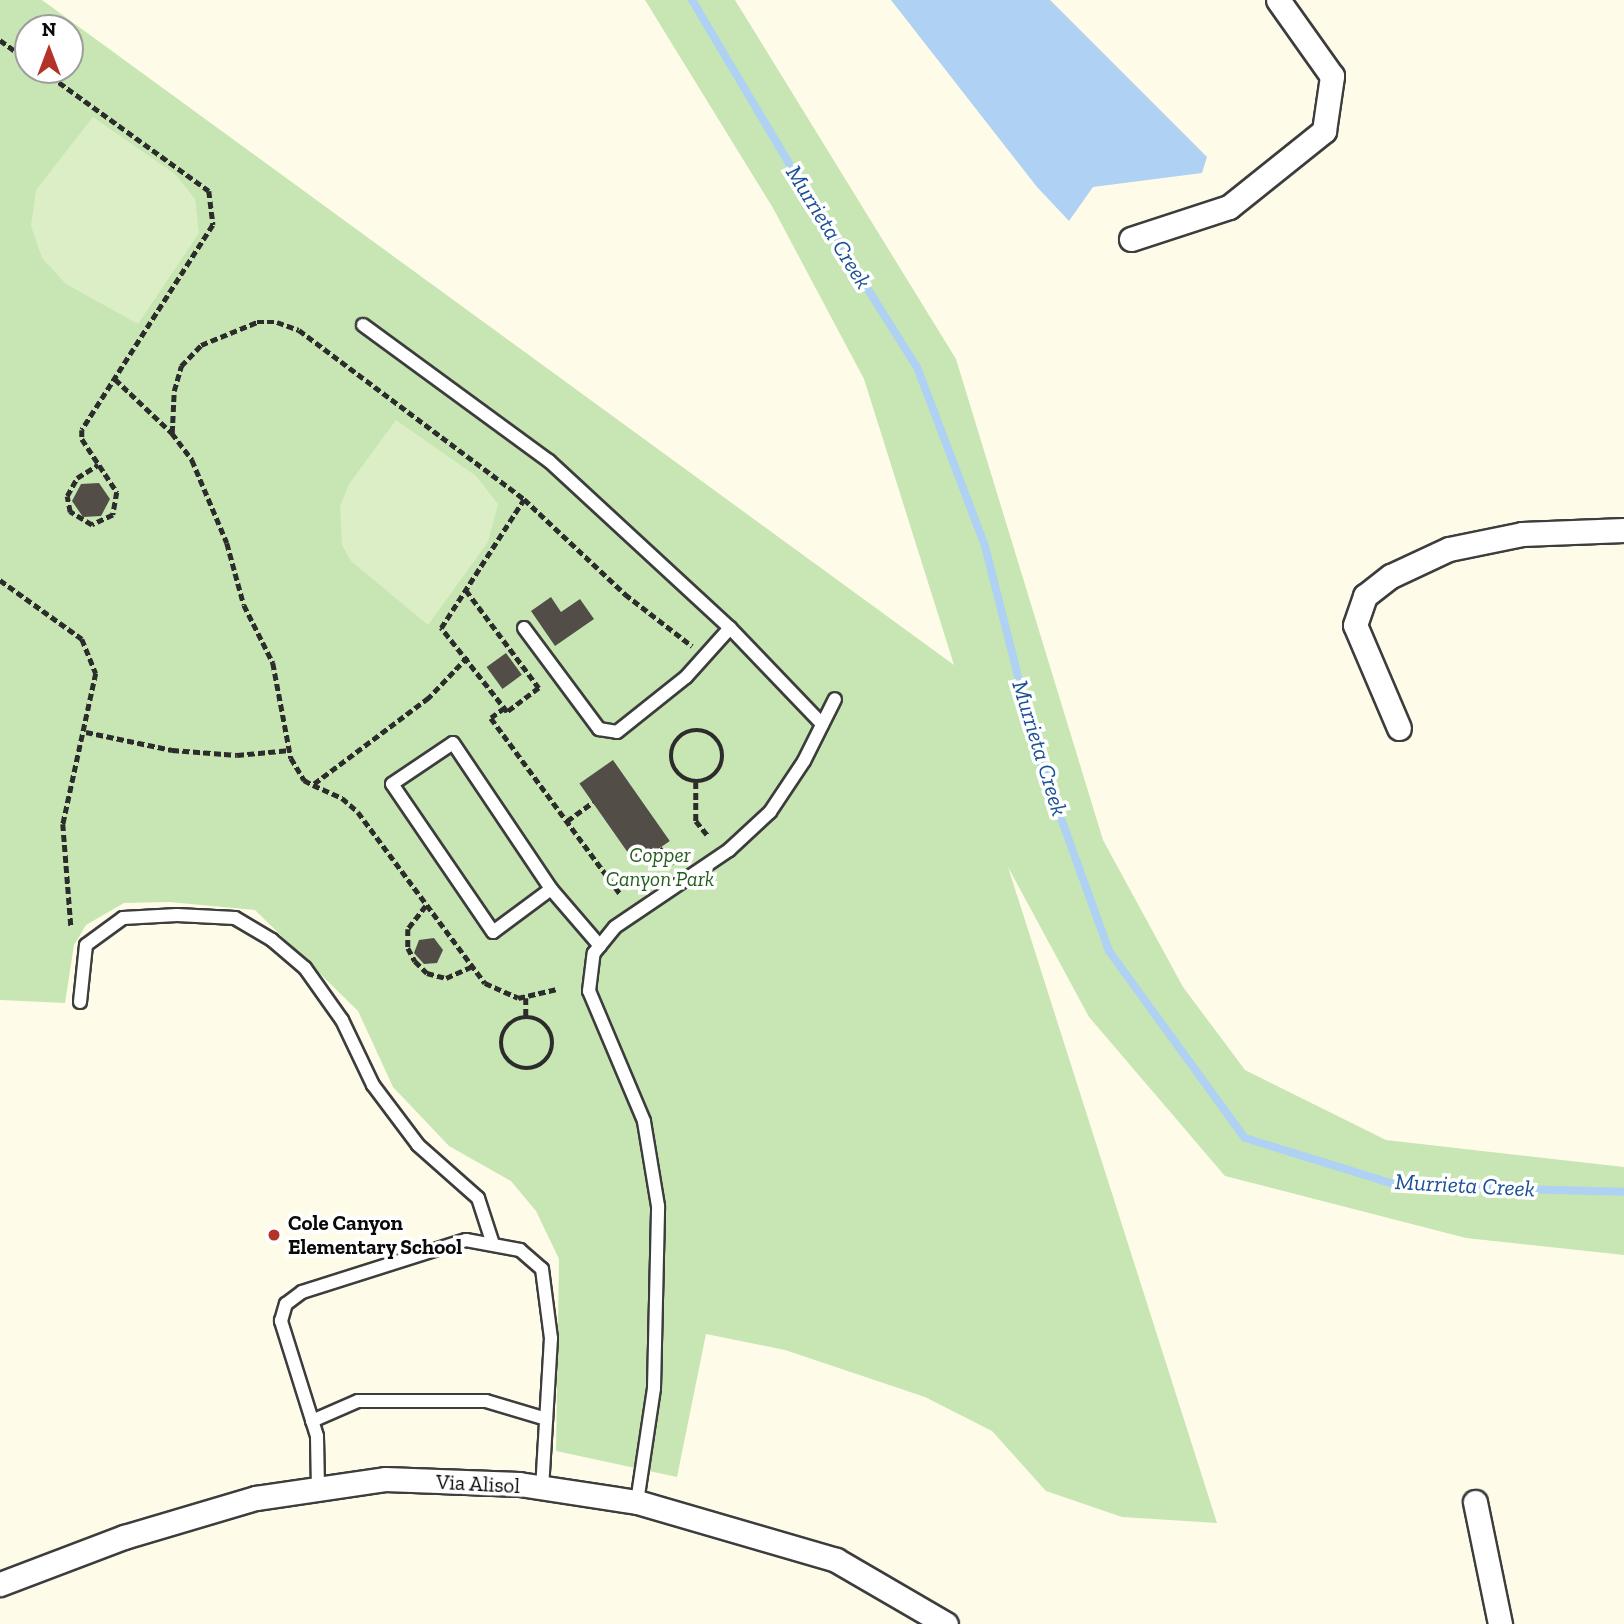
<!DOCTYPE html>
<html>
<head>
<meta charset="utf-8">
<style>
  body { margin:0 }
  #map { position:relative; width:1624px; height:1624px; overflow:hidden; background:#fefce8; font-family:"Zilla Slab",serif }
  div>[style] { position:absolute }
  .green>* { inset:0; background:#c8e6b4 }
  .pitch>* { inset:0; background:#dbeec5 }
  .water>* { inset:0; background:#afd1f3 }
  .stream>* { height:8px; margin:-4px; padding:0 4px; transform-origin:4px; border-radius:4px; background:#afd1f3 }
  .building>* { inset:0; background:#524d47; transform-origin:0 0 }
  .path>* { height:4.5px; margin-top:-2.25px; transform-origin:0; background:repeating-linear-gradient(90deg,#2c2c2c 0 7px,transparent 0 10.5px) }
  .path>.ring { margin:-2.25px; padding:0; box-sizing:content-box; background:none; border:4.5px solid #2c2c2c; border-radius:50% }
  .roads { filter:drop-shadow(2px 0 #3d3d3d) drop-shadow(-2px 0 #3d3d3d) drop-shadow(0 2px #3d3d3d) drop-shadow(0 -2px #3d3d3d) }
  .service>* { height:12px; margin:-6px; padding:0 6px; transform-origin:6px; border-radius:6px; background:#fff }
  .minor>* { height:23px; margin:-11.5px; padding:0 11.5px; transform-origin:11.5px; border-radius:11.5px; background:#fff }
  .dots>* { width:19px; height:19px; translate:-50% -50%; box-sizing:border-box; border:4px solid #fff; border-radius:50% }
  span { translate:-50% -50%; white-space:nowrap; text-align:center; line-height:1.15; -webkit-text-stroke:7px #fff; paint-order:stroke }
  .park-label { font-size:21px; color:#245e1e; font-style:italic }
  .poi-label { font-size:21px; color:#0a0a0a; font-weight:700 }
  .left { translate:0 -50%; text-align:left }
  .street-label { font-size:21px; color:#0a0a0a }
  .water-label { font-size:23px; color:#1a5095; font-style:italic }
  .north { position:absolute; left:14px; top:14px; width:70px; height:70px; box-sizing:border-box; background:#fff; border:2px solid #9d9d9d; border-radius:50%; rotate:0deg; font-size:19px; font-weight:700; line-height:28px; text-align:center; color:#0a0a0a }
  .north::after { content:''; display:block; margin:auto; width:24px; height:32px; background:#b33329; clip-path:polygon(50% 0,100% 100%,50% 72%,0 100%) }
</style>
</head>
<body>
<div id="map">
  <div class="green">
    <i style="clip-path:polygon(evenodd,0 0,42px 0,954px 665px,864px 379px,773px 208px,645px 0,735px 0,956px 359px,1103px 840px,1183px 987px,1245px 1070px,1386px 1140px,1624px 1167px,1624px 1255px,1466px 1238px,1225px 1176px,1089px 1017px,1008px 867px,1217px 1523px,1122px 1517px,1046px 1491px,992px 1431px,925px 1397px,785px 1350px,706px 1334px,677px 1477px,556px 1451px,559px 1259px,536px 1211px,511px 1181px,449px 1146px,393px 1087px,358px 1011px,255px 910px,169px 902px,124px 903px,86px 925px,74px 945px,65px 1003px,0 1000px,0 0,28px 28px,70px 28px,70px 70px,28px 70px,28px 28px)"></i>
  </div>
  <div class="pitch">
    <i style="clip-path:polygon(93px 117px,175px 174px,195px 199px,199px 233px,138px 324px,66px 284px,42px 258px,31px 226px,36px 190px)"></i>
    <i style="clip-path:polygon(396px 420px,476px 476px,498px 504px,488px 542px,428px 625px,351px 561px,342px 545px,340px 506px,349px 484px)"></i>
  </div>
  <div class="water">
    <i style="clip-path:polygon(891px 0,1050px 0,1207px 157px,1202px 173px,1093px 187px,1069px 221px,1037px 187px)"></i>
  </div>
  <div class="stream">
    <i style="left:692px;top:0;width:200px;rotate:59.3deg"></i>
    <i style="left:794px;top:172px;width:231px;rotate:57.8deg"></i>
    <i style="left:917px;top:367px;width:191px;rotate:69.2deg"></i>
    <i style="left:985px;top:546px;width:212px;rotate:75.8deg"></i>
    <i style="left:1037px;top:752px;width:212px;rotate:70.1deg"></i>
    <i style="left:1109px;top:951px;width:231px;rotate:54deg"></i>
    <i style="left:1245px;top:1138px;width:162px;rotate:17.2deg"></i>
    <i style="left:1400px;top:1186px;width:224px;rotate:1.5deg"></i>
  </div>
  <div class="building">
    <i style="clip-path:polygon(99px 483px,110px 499px,101px 516px,83px 517px,72px 501px,81px 484px)"></i>
    <i style="clip-path:polygon(551px 597px,561px 612px,580px 599px,594px 619px,555px 646px,531px 611px)"></i>
    <i style="left:506px;top:653px;width:27px;height:24px;rotate:54deg"></i>
    <i style="left:613px;top:760px;width:99px;height:41px;rotate:55deg"></i>
    <i style="clip-path:polygon(434px 938px,443px 950px,437px 963px,424px 964px,414px 953px,419px 940px)"></i>
  </div>
  <div class="path">
    <i style="left:0;top:40px;width:34px;rotate:36deg"></i>
    <i style="left:42px;top:70px;width:206px;rotate:35.9deg"></i>
    <i style="left:209px;top:191px;width:34px;rotate:83deg"></i>
    <i style="left:213px;top:225px;width:243px;rotate:122.6deg"></i>
    <i style="left:82px;top:430px;width:9px;rotate:90deg"></i>
    <i style="left:82px;top:439px;width:64px;rotate:56.6deg"></i>
    <i style="left:117px;top:492px;width:23px;rotate:100deg"></i>
    <i style="left:113px;top:515px;width:23px;rotate:155deg"></i>
    <i style="left:92px;top:525px;width:26px;rotate:-149deg"></i>
    <i style="left:70px;top:512px;width:16px;rotate:-101deg"></i>
    <i style="left:67px;top:496px;width:21px;rotate:-61deg"></i>
    <i style="left:77px;top:478px;width:25px;rotate:-32deg"></i>
    <i style="left:115px;top:379px;width:79px;rotate:43.5deg"></i>
    <i style="left:172px;top:433px;width:34px;rotate:53deg"></i>
    <i style="left:192px;top:460px;width:90px;rotate:67.1deg"></i>
    <i style="left:227px;top:543px;width:64px;rotate:74.7deg"></i>
    <i style="left:244px;top:605px;width:65px;rotate:63.4deg"></i>
    <i style="left:273px;top:663px;width:97px;rotate:79.3deg"></i>
    <i style="left:291px;top:758px;width:26px;rotate:59deg"></i>
    <i style="left:304px;top:780px;width:10px;rotate:29deg"></i>
    <i style="left:172px;top:433px;width:42px;rotate:-87.3deg"></i>
    <i style="left:174px;top:391px;width:26px;rotate:-74deg"></i>
    <i style="left:181px;top:366px;width:29px;rotate:-46deg"></i>
    <i style="left:201px;top:345px;width:61px;rotate:-22.3deg"></i>
    <i style="left:257px;top:322px;width:20px"></i>
    <i style="left:277px;top:322px;width:23px;rotate:20deg"></i>
    <i style="left:299px;top:330px;width:281px;rotate:36.9deg"></i>
    <i style="left:0;top:580px;width:101px;rotate:35.7deg"></i>
    <i style="left:82px;top:639px;width:37px;rotate:68deg"></i>
    <i style="left:96px;top:673px;width:155px;rotate:102.3deg"></i>
    <i style="left:63px;top:824px;width:102px;rotate:85.5deg"></i>
    <i style="left:466px;top:590px;width:122px;rotate:53.3deg"></i>
    <i style="left:539px;top:688px;width:40px;rotate:143deg"></i>
    <i style="left:507px;top:712px;width:107px;rotate:-128.2deg"></i>
    <i style="left:441px;top:628px;width:153px;rotate:-57.2deg"></i>
    <i style="left:524px;top:499px;width:139px;rotate:43.2deg"></i>
    <i style="left:625px;top:594px;width:85px;rotate:37.8deg"></i>
    <i style="left:468px;top:657px;width:57px;rotate:133.6deg"></i>
    <i style="left:429px;top:698px;width:145px;rotate:143.1deg"></i>
    <i style="left:313px;top:785px;width:32px;rotate:24deg"></i>
    <i style="left:342px;top:798px;width:21px;rotate:41deg"></i>
    <i style="left:358px;top:812px;width:213px;rotate:53.4deg"></i>
    <i style="left:485px;top:983px;width:36px;rotate:24deg"></i>
    <i style="left:518px;top:998px;width:39px;rotate:-13deg"></i>
    <i style="left:505px;top:708px;width:17px;rotate:144deg"></i>
    <i style="left:491px;top:718px;width:220px;rotate:53.7deg"></i>
    <i class="ring" style="left:671px;top:730px;width:47.5px;height:47.5px"></i>
    <i style="left:86px;top:732px;width:88px;rotate:11.8deg"></i>
    <i style="left:172px;top:750px;width:65px;rotate:4.4deg"></i>
    <i style="left:237px;top:755px;width:53px;rotate:-5.4deg"></i>
    <i style="left:696px;top:782px;width:39px;rotate:90deg"></i>
    <i style="left:696px;top:821px;width:19px;rotate:51deg"></i>
    <i style="left:567px;top:821px;width:32px;rotate:-36deg"></i>
    <i style="left:660px;top:848px;width:21px;rotate:55deg"></i>
    <i style="left:426px;top:906px;width:29px;rotate:128deg"></i>
    <i style="left:408px;top:929px;width:19px;rotate:90deg"></i>
    <i style="left:408px;top:948px;width:15px;rotate:62deg"></i>
    <i style="left:415px;top:961px;width:17px;rotate:45deg"></i>
    <i style="left:427px;top:973px;width:20px;rotate:15deg"></i>
    <i style="left:446px;top:978px;width:27px;rotate:-24deg"></i>
    <i style="left:526px;top:998px;width:19px;rotate:90deg"></i>
    <i class="ring" style="left:501px;top:1017px;width:47.5px;height:47.5px"></i>
  </div>
  <div class="roads">
    <div class="service">
      <i style="left:363px;top:325px;width:230px;rotate:36.2deg"></i>
      <i style="left:549px;top:461px;width:246px;rotate:42.7deg"></i>
      <i style="left:730px;top:628px;width:133px;rotate:46.2deg"></i>
      <i style="left:524px;top:628px;width:126px;rotate:53.4deg"></i>
      <i style="left:599px;top:729px;width:18px;rotate:9deg"></i>
      <i style="left:617px;top:732px;width:88px;rotate:-38.6deg"></i>
      <i style="left:686px;top:677px;width:66px;rotate:-48.1deg"></i>
      <i style="left:551px;top:889px;width:72px;rotate:143.4deg"></i>
      <i style="left:493px;top:932px;width:179px;rotate:-124.3deg"></i>
      <i style="left:392px;top:784px;width:73px;rotate:-33.9deg"></i>
      <i style="left:453px;top:743px;width:176px;rotate:56.1deg"></i>
      <i style="left:551px;top:889px;width:75px;rotate:49.3deg"></i>
      <i style="left:80px;top:1002px;width:57px;rotate:-84deg"></i>
      <i style="left:86px;top:945px;width:46px;rotate:-36.1deg"></i>
      <i style="left:123px;top:918px;width:54px;rotate:-3.2deg"></i>
      <i style="left:177px;top:915px;width:58px;rotate:3deg"></i>
      <i style="left:235px;top:918px;width:43px;rotate:30.7deg"></i>
      <i style="left:272px;top:940px;width:43px;rotate:40.3deg"></i>
      <i style="left:305px;top:968px;width:64px;rotate:54.6deg"></i>
      <i style="left:342px;top:1020px;width:72px;rotate:64.5deg"></i>
      <i style="left:373px;top:1085px;width:75px;rotate:53.1deg"></i>
      <i style="left:418px;top:1145px;width:80px;rotate:41.5deg"></i>
      <i style="left:478px;top:1198px;width:45px;rotate:72deg"></i>
      <i style="left:312px;top:1421px;width:50px;rotate:-23.5deg"></i>
      <i style="left:358px;top:1401px;width:128px"></i>
      <i style="left:486px;top:1401px;width:63px;rotate:16.7deg"></i>
      <i style="left:318px;top:1489px;width:53px;rotate:-91.1deg"></i>
      <i style="left:317px;top:1436px;width:121px;rotate:-107.4deg"></i>
      <i style="left:281px;top:1321px;width:18px;rotate:-74deg"></i>
      <i style="left:286px;top:1304px;width:20px;rotate:-37deg"></i>
      <i style="left:302px;top:1292px;width:172px;rotate:-17.6deg"></i>
      <i style="left:466px;top:1240px;width:55px;rotate:10.5deg"></i>
      <i style="left:520px;top:1250px;width:29px;rotate:41deg"></i>
      <i style="left:542px;top:1269px;width:70px;rotate:82.6deg"></i>
      <i style="left:551px;top:1338px;width:150px;rotate:93.4deg"></i>
      <i style="left:637px;top:1502px;width:115px;rotate:-81.5deg"></i>
      <i style="left:654px;top:1388px;width:182px;rotate:-88.7deg"></i>
      <i style="left:658px;top:1206px;width:86px;rotate:-99.4deg"></i>
      <i style="left:644px;top:1121px;width:141px;rotate:-112.9deg"></i>
      <i style="left:589px;top:991px;width:38px;rotate:-83deg"></i>
      <i style="left:594px;top:953px;width:33px;rotate:-51deg"></i>
      <i style="left:615px;top:927px;width:138px;rotate:-34deg"></i>
      <i style="left:729px;top:850px;width:56px;rotate:-42.8deg"></i>
      <i style="left:770px;top:812px;width:61px;rotate:-56.3deg"></i>
      <i style="left:804px;top:761px;width:69px;rotate:-63.4deg"></i>
    </div>
    <div class="minor">
      <i style="left:1131px;top:239px;width:103px;rotate:-18.1deg"></i>
      <i style="left:1229px;top:207px;width:122px;rotate:-38.7deg"></i>
      <i style="left:1324px;top:131px;width:56px;rotate:-81.7deg"></i>
      <i style="left:1332px;top:76px;width:93px;rotate:-125.4deg"></i>
      <i style="left:1399px;top:728px;width:112px;rotate:-113.1deg"></i>
      <i style="left:1355px;top:625px;width:31px;rotate:-71deg"></i>
      <i style="left:1365px;top:596px;width:33px;rotate:-38deg"></i>
      <i style="left:1391px;top:576px;width:64px;rotate:-25deg"></i>
      <i style="left:1449px;top:549px;width:75px;rotate:-11.6deg"></i>
      <i style="left:1522px;top:534px;width:102px;rotate:-2.2deg"></i>
      <i style="left:1475px;top:1502px;width:125px;rotate:78.4deg"></i>
      <i style="left:0;top:1584px;width:133px;rotate:-20.8deg"></i>
      <i style="left:124px;top:1537px;width:138px;rotate:-16.5deg"></i>
      <i style="left:256px;top:1498px;width:130px;rotate:-8.4deg"></i>
      <i style="left:385px;top:1479px;width:134px;rotate:2.1deg"></i>
      <i style="left:519px;top:1484px;width:119px;rotate:8.7deg"></i>
      <i style="left:637px;top:1502px;width:207px;rotate:16.2deg"></i>
      <i style="left:836px;top:1560px;width:127px;rotate:30.2deg"></i>
    </div>
  </div>
  <div class="dots">
    <i style="left:274px;top:1235px;background:#b33329"></i>
  </div>
  <div class="park-label">
    <span style="left:660px;top:867px">Copper<br>Canyon Park</span>
  </div>
  <div class="poi-label">
    <span class="left" style="left:288px;top:1235px">Cole Canyon<br>Elementary School</span>
  </div>
  <div class="street-label">
    <span style="left:478px;top:1484px;rotate:3deg">Via Alisol</span>
  </div>
  <div class="water-label">
    <span style="left:829px;top:227px;rotate:58deg">Murrieta Creek</span>
    <span style="left:1040px;top:748px;rotate:73deg">Murrieta Creek</span>
    <span style="left:1465px;top:1185px;rotate:3deg">Murrieta Creek</span>
  </div>
  <div class="north">N</div>
</div>
</body>
</html>
